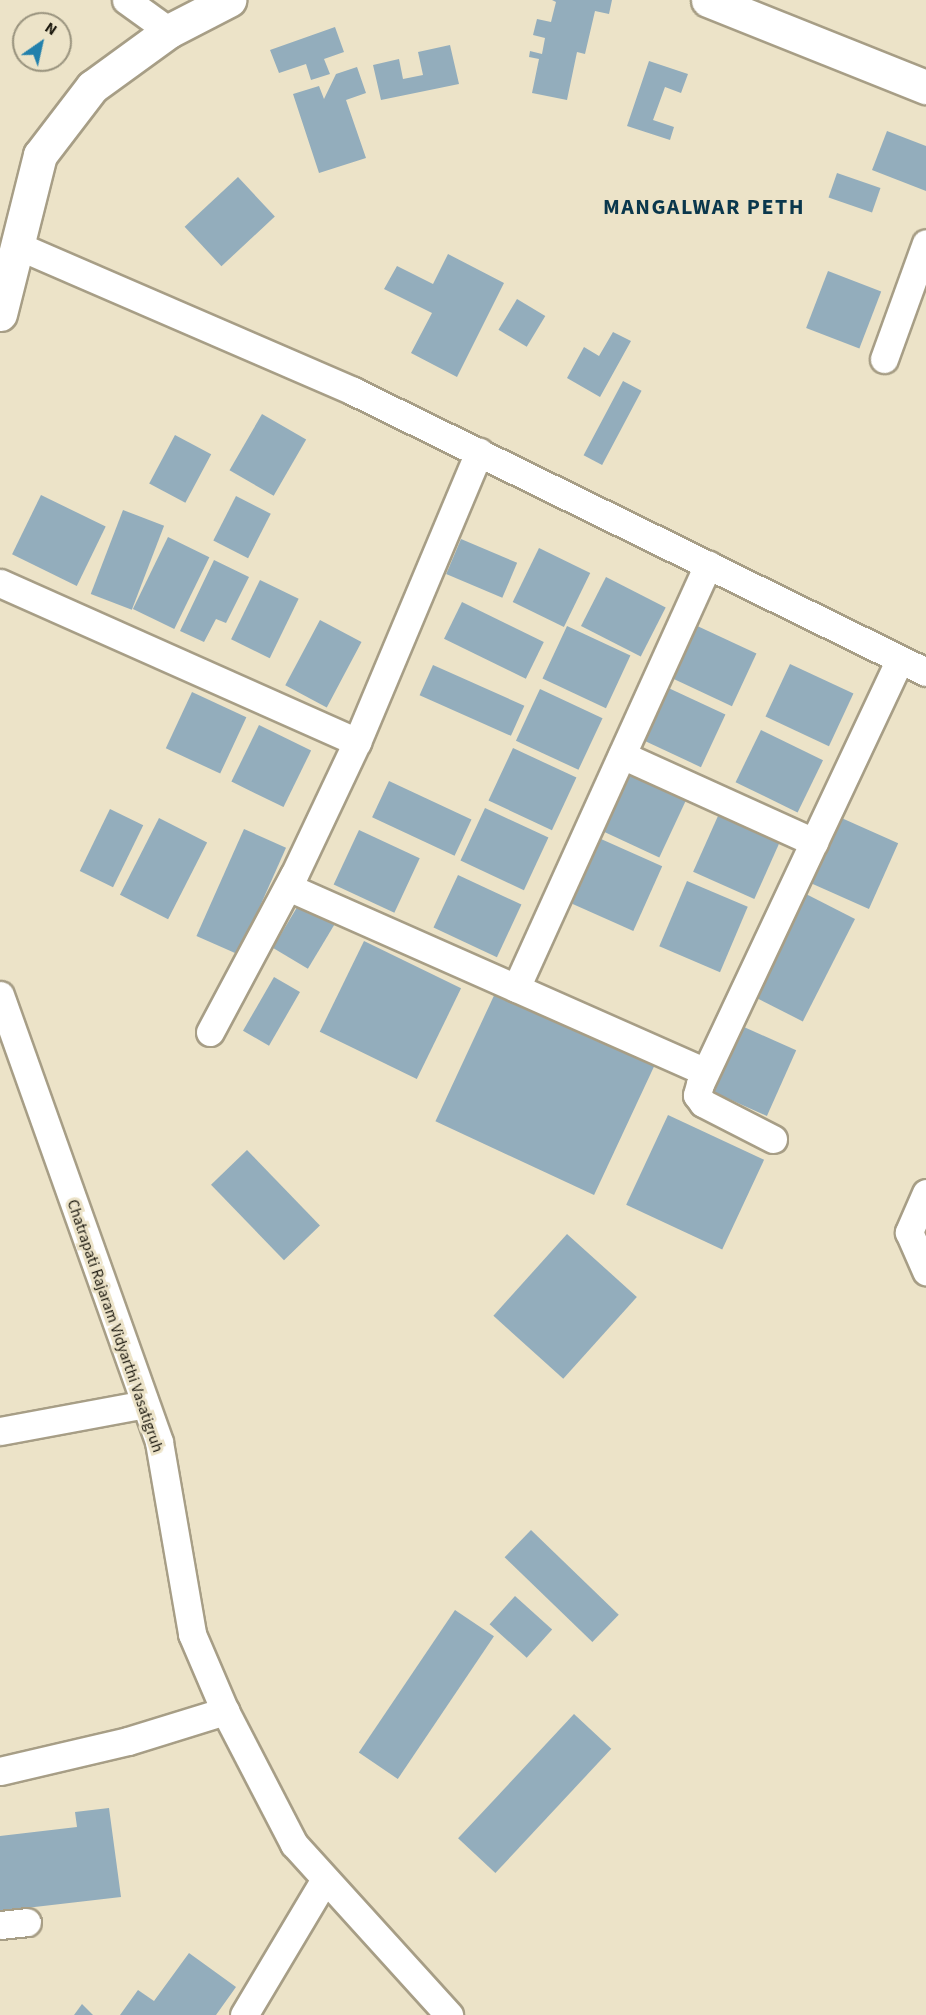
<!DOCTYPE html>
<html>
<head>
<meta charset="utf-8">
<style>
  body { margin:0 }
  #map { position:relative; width:926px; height:2015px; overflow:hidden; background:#ece3c8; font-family:"Source Sans 3",sans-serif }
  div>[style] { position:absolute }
  .building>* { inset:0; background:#93adbc; transform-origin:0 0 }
  .roads { filter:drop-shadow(2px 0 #a79e86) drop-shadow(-2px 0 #a79e86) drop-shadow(0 2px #a79e86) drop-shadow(0 -2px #a79e86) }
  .street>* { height:27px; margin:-13.5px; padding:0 13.5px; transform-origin:13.5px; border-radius:13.5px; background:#fff }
  .secondary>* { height:33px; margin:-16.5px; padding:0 16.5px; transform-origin:16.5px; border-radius:16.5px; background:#fff }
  span { translate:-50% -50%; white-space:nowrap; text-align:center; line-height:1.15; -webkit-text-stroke:6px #ece3c8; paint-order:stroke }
  .street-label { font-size:16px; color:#1d1a10 }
  .district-label { font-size:22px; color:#0a374c; font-weight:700; letter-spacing:1.5px }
  .north { position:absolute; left:12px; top:12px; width:60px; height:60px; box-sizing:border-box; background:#ece3c8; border:2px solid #99937e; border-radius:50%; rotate:34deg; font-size:16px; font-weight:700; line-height:24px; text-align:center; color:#1d1a10 }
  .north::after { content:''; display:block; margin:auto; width:21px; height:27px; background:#2280ac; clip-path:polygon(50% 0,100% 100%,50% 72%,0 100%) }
</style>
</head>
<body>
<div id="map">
  <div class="building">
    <i style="clip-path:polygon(552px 0,612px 0,609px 14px,595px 11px,585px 54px,577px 52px,567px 100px,532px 93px,539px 59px,529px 57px,530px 51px,542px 54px,545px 38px,533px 35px,537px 19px,551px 22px,556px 2px)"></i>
    <i style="clip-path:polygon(335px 27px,344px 52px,324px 59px,330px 74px,311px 80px,306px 64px,279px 73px,270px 50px)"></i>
    <i style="clip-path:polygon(450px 45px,459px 84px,381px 100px,373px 65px,399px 59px,403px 79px,423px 75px,418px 52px)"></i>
    <i style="clip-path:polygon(649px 61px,688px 74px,681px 93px,665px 87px,653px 120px,674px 127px,670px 140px,627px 126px)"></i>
    <i style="clip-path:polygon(357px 67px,366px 93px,346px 100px,366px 158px,319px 173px,293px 94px,319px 86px,324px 99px,336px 74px)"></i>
    <i style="clip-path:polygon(887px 131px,926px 146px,926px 191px,872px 170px)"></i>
    <i style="left:837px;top:173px;width:46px;height:26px;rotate:19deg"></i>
    <i style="left:238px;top:177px;width:54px;height:73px;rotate:47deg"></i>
    <i style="clip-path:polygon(448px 254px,504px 283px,457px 377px,411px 353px,432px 313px,384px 289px,397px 266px,433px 284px)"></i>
    <i style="left:828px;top:271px;width:57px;height:61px;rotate:21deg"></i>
    <i style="left:517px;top:299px;width:33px;height:36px;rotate:31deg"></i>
    <i style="clip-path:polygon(613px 332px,631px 341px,600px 397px,567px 378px,584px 347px,599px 356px)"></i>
    <i style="left:623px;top:381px;width:21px;height:84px;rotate:28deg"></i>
    <i style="left:262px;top:414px;width:51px;height:65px;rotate:30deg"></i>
    <i style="left:175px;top:435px;width:41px;height:55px;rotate:28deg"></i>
    <i style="left:41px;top:495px;width:72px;height:66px;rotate:26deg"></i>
    <i style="left:236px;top:496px;width:39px;height:50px;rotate:27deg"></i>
    <i style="left:123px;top:510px;width:44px;height:90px;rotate:21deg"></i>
    <i style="left:168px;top:537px;width:46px;height:80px;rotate:26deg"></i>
    <i style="left:461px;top:539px;width:61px;height:38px;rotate:23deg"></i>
    <i style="left:539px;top:548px;width:57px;height:60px;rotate:26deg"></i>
    <i style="clip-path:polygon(214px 560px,249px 577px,226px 623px,216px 619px,204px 642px,180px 631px)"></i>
    <i style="left:606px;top:577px;width:67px;height:55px;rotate:27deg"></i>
    <i style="left:260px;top:580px;width:43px;height:66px;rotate:26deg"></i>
    <i style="left:462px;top:602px;width:91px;height:41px;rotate:26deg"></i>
    <i style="left:320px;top:620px;width:47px;height:74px;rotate:28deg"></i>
    <i style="left:693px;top:624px;width:70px;height:58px;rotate:25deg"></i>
    <i style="left:567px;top:626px;width:70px;height:58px;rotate:25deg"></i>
    <i style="left:790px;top:664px;width:70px;height:58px;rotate:25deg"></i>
    <i style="left:433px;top:665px;width:100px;height:33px;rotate:24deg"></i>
    <i style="left:662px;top:685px;width:70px;height:58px;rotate:25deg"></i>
    <i style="left:540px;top:689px;width:69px;height:57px;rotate:25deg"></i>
    <i style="left:192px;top:692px;width:60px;height:62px;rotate:25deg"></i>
    <i style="left:259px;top:725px;width:58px;height:63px;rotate:26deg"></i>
    <i style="left:761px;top:730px;width:69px;height:58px;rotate:26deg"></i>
    <i style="left:513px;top:748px;width:70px;height:58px;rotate:25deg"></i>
    <i style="left:629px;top:764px;width:67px;height:72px;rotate:25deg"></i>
    <i style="left:389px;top:781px;width:91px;height:40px;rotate:25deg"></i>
    <i style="left:722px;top:807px;width:67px;height:71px;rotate:24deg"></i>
    <i style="left:485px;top:808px;width:70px;height:58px;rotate:25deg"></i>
    <i style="left:110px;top:809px;width:37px;height:69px;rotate:26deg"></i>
    <i style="left:837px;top:816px;width:67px;height:72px;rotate:24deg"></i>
    <i style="left:159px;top:818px;width:54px;height:86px;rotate:27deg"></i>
    <i style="left:244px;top:829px;width:46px;height:117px;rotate:24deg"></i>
    <i style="left:359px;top:830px;width:67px;height:60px;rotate:25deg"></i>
    <i style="left:601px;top:839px;width:67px;height:71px;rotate:24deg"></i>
    <i style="left:458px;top:875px;width:70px;height:58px;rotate:25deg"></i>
    <i style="left:687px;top:881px;width:66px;height:71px;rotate:23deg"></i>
    <i style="left:806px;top:894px;width:55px;height:115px;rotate:27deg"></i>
    <i style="left:299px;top:904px;width:41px;height:51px;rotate:31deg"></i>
    <i style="left:364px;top:941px;width:108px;height:101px;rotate:26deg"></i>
    <i style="left:274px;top:977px;width:30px;height:62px;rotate:30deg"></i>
    <i style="left:498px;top:987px;width:175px;height:148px;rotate:25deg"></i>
    <i style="left:735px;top:1023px;width:67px;height:72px;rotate:24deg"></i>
    <i style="left:668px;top:1115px;width:106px;height:99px;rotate:25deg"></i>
    <i style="left:247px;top:1150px;width:105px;height:50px;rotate:46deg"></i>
    <i style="left:567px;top:1234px;width:94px;height:110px;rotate:42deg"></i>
    <i style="left:531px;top:1530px;width:122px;height:38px;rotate:44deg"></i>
    <i style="left:515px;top:1596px;width:50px;height:38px;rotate:42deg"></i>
    <i style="left:455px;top:1610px;width:47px;height:172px;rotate:34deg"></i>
    <i style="left:574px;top:1714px;width:51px;height:170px;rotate:43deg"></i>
    <i style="clip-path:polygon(109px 1808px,121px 1897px,0 1911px,0 1836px,77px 1827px,75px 1812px)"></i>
    <i style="clip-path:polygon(189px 1953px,236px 1987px,216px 2015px,120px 2015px,138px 1990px,154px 2001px)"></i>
    <i style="clip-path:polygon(82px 2004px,93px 2015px,74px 2015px)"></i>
  </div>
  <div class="roads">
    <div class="street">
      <i style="left:126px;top:0;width:53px;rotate:35.8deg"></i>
      <i style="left:16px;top:245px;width:367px;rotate:23.4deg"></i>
      <i style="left:353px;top:391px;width:638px;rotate:26.12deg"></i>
      <i style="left:884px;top:359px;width:123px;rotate:-70.1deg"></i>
      <i style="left:0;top:583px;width:391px;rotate:24deg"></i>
      <i style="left:622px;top:755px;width:211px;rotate:24.4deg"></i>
      <i style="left:288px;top:887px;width:456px;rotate:23.9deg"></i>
      <i style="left:516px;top:988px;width:465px;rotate:-65.6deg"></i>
      <i style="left:0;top:995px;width:474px;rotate:70.4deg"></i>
      <i style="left:159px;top:1442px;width:195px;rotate:80.2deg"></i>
      <i style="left:192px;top:1634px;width:84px;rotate:66.8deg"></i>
      <i style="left:225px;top:1711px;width:150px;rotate:62.6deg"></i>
      <i style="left:294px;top:1844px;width:231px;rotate:47.8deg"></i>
      <i style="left:210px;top:1032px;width:178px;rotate:-61.9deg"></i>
      <i style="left:294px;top:875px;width:147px;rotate:-64.7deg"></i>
      <i style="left:357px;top:742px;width:315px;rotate:-67.2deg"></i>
      <i style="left:773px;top:1139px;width:79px;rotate:-152.8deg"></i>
      <i style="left:703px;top:1103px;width:10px;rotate:-127deg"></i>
      <i style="left:697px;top:1095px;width:11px;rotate:-75deg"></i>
      <i style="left:700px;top:1084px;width:467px;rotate:-64.8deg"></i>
      <i style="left:926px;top:1193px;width:43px;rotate:113.6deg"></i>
      <i style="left:909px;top:1232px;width:43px;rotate:66.4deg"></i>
      <i style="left:0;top:1431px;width:147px;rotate:-10.5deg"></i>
      <i style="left:0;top:1771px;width:131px;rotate:-13.2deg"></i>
      <i style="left:128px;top:1741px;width:102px;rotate:-17.2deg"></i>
      <i style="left:0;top:1925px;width:27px;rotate:-6deg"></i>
      <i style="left:244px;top:2015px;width:158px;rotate:-59.2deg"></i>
    </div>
    <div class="secondary">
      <i style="left:708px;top:0;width:235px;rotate:21.8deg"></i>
      <i style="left:0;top:314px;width:164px;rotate:-75.9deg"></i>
      <i style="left:40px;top:155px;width:86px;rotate:-52.6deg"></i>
      <i style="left:92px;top:87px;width:95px;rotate:-36deg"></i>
      <i style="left:169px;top:31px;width:68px;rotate:-27.3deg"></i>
    </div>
  </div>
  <div class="street-label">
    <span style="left:115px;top:1326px;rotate:71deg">Chatrapati Rajaram Vidyarthi Vasatigruh</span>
  </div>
  <div class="district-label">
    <span style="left:704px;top:208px">MANGALWAR PETH</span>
  </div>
  <div class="north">N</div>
</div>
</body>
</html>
